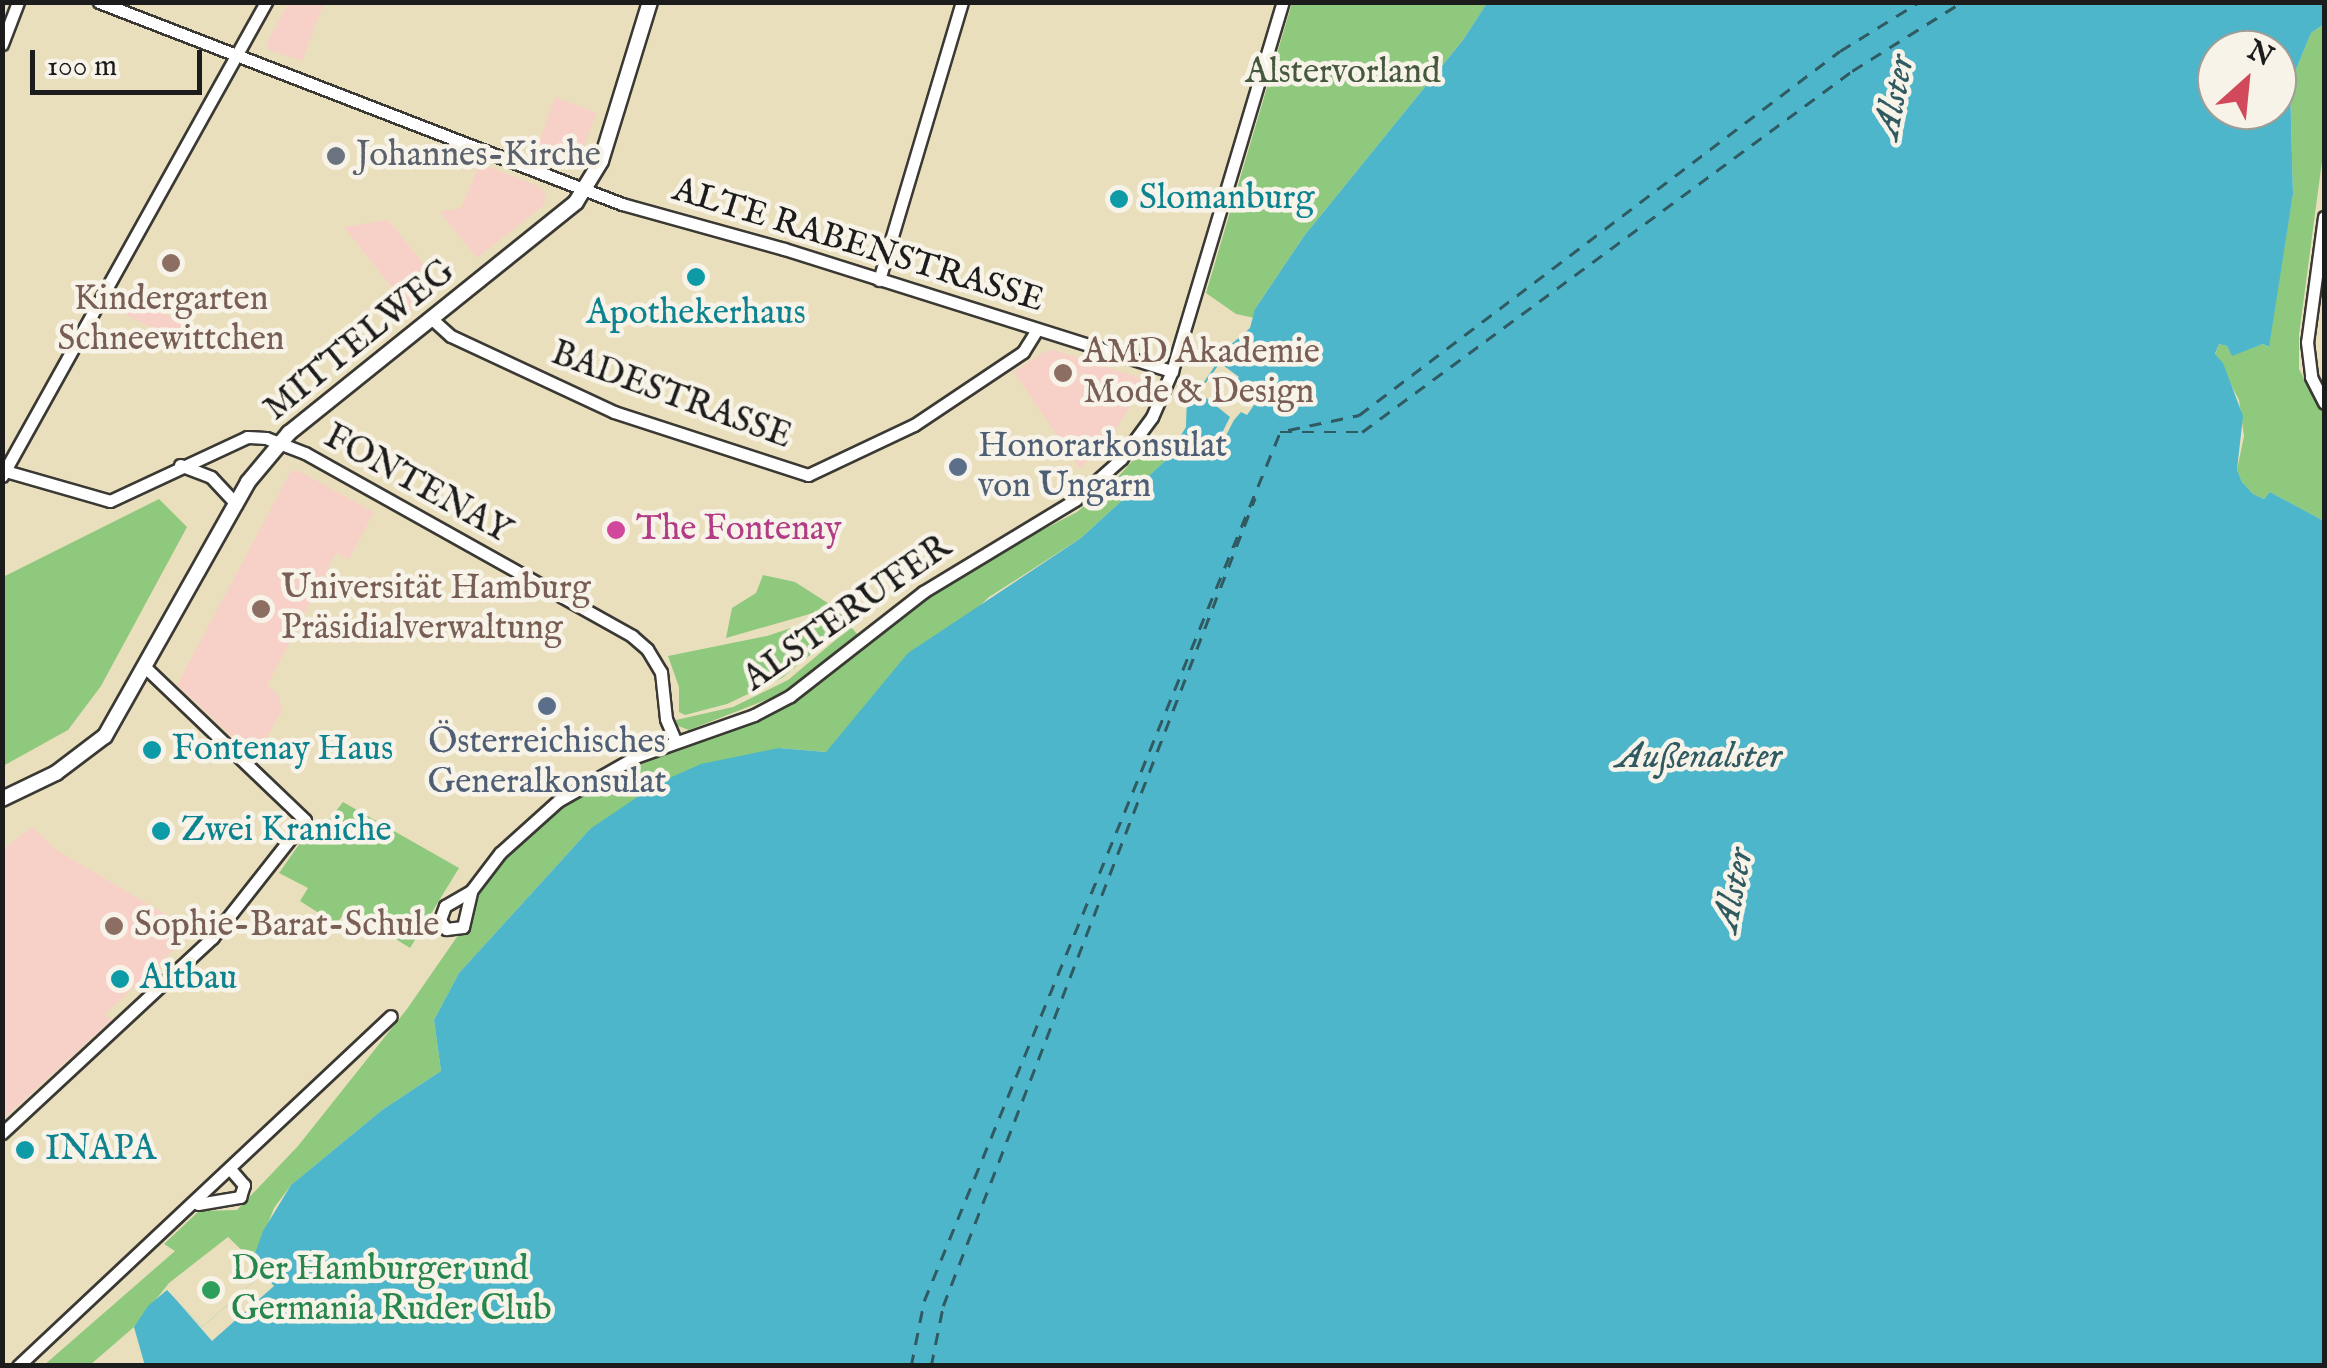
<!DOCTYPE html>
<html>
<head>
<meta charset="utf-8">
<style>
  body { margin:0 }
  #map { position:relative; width:2327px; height:1368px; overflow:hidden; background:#eadfbc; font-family:"IM FELL English",serif }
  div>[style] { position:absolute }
  .built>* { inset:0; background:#f7d1c7 }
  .green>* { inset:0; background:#8fc97e }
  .water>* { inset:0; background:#4db6ca }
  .pier>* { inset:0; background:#eadfbc }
  .ferry>* { height:2.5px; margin-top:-1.25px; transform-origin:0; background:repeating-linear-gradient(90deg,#305a62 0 12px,transparent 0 22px) }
  .roads { filter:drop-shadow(2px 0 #3b3934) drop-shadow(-2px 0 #3b3934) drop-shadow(0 2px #3b3934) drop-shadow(0 -2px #3b3934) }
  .minor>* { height:11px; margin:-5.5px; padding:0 5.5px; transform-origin:5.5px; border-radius:5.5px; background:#fff }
  .tertiary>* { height:14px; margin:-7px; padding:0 7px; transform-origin:7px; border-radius:7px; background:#fff }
  .dots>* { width:28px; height:28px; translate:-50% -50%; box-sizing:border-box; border:5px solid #f7f3e8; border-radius:50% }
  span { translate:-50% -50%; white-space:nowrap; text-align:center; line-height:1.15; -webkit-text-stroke:9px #f7f3e8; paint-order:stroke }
  .park-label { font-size:35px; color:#44593e }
  .worship-label { font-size:35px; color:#5b616d }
  .left { translate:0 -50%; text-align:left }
  .culture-label { font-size:35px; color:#0d838f }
  .street-label { font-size:35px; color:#1c1c1c }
  .education-label { font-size:35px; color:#785e54 }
  .service-label { font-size:35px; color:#4e5e75 }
  .hotel-label { font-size:35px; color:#b23c85 }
  .leisure-label { font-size:35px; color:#27864d }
  .water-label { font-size:38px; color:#305a62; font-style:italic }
  .frame { position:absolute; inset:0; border:5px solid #1c1c1c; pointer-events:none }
  .north { position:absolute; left:2197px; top:30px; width:100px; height:100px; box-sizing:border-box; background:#f7f3e8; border:2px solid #9f9d96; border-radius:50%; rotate:27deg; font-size:28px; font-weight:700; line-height:40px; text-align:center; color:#1c1c1c }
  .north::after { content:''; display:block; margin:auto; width:35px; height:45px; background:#d1495b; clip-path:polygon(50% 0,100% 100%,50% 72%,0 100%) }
  .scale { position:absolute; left:30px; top:50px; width:172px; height:45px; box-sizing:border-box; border:5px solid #1c1c1c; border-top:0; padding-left:12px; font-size:30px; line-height:35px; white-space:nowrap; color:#1c1c1c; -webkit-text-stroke:8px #f7f3e8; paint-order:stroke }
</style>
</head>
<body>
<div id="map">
  <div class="built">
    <i style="clip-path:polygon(289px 2px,324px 3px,302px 61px,269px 50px,267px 43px)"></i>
    <i style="clip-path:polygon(555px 97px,597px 113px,580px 156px,569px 162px,536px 151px)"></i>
    <i style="clip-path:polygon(480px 163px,540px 187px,546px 196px,544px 205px,477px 258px,440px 212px,461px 208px)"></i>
    <i style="clip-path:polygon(388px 220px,442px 286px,411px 311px,344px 227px)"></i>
    <i style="clip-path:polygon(128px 292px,203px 335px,190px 349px,119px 311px)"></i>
    <i style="clip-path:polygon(1054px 350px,1138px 377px,1143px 384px,1115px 431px,1080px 469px,1014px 372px,1044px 352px)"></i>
    <i style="clip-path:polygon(291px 471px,299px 471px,374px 512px,349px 559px,336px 553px,267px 686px,278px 694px,282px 711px,255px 758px,177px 685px)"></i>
    <i style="clip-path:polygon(32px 827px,58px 851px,194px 931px,104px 1015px,112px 1020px,3px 1119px,3px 849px)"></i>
  </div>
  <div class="green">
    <i style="clip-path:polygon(1292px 3px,1487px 3px,1463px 40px,1304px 236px,1255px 309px,1255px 318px,1236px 314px,1206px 293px)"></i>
    <i style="clip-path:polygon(2324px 24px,2324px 146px,2299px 335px,2299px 369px,2324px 415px,2324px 521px,2270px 492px,2264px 499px,2253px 494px,2242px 482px,2237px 470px,2244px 436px,2239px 400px,2215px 355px,2219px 344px,2227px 346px,2232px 355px,2263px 344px,2268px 347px,2293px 194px,2290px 84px,2311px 33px)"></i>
    <i style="clip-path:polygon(1142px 450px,1165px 461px,1081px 538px,989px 597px,826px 752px,779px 748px,590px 829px,459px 973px,434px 1020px,441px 1071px,382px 1110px,291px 1185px,274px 1208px,253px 1261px,228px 1237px,169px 1283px,134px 1327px,90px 1365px,43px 1366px,175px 1251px,164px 1244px,199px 1211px,237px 1210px,298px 1146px,407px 1009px,470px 918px,480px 893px,502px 862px,551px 814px,618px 772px,755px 719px,802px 691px,967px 569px,1077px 512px,1118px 477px)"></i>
    <i style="clip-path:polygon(159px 499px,187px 527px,101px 686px,68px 730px,3px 766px,3px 577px)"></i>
    <i style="clip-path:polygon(763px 575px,795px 582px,834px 607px,726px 638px,732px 608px,756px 593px)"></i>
    <i style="clip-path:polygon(839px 612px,849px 623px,782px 678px,727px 704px,685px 715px,679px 712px,679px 687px,668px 656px,767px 636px)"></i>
    <i style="clip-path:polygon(851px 627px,859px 636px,779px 695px,689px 730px,678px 726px,676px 720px,733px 707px,788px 680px)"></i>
    <i style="clip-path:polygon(343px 802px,459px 868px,410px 948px,348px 909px,336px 924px,300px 901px,308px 888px,279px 873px,307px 833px,321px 830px)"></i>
  </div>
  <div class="water">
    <i style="clip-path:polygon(evenodd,1487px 3px,2324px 3px,2324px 24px,2311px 33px,2290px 84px,2293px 194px,2269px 347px,2263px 344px,2232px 356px,2227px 346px,2219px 344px,2215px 354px,2223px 363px,2243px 416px,2237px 470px,2242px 482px,2253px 494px,2264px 499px,2270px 492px,2324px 521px,2324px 1365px,145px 1366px,134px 1327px,148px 1306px,167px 1290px,202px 1327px,255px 1281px,248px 1273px,263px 1231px,291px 1185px,382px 1110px,441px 1071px,434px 1020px,459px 973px,590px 829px,658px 783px,701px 764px,779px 748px,826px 752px,908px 653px,1081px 538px,1165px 461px,1186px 427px,1187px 395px,1198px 383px,1202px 385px,1227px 348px,1250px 328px,1255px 309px,1304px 236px,1463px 40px,1487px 3px,2217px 50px,2277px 50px,2277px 110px,2217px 110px,2217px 50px)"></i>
  </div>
  <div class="pier">
    <i style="clip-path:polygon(1220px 363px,1239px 377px,1232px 386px,1254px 405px,1247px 415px,1241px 412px,1234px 420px,1219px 449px,1224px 452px,1222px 457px,1207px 449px,1215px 447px,1230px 417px,1199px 392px)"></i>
    <i style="clip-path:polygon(252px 1261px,274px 1286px,212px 1341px,172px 1295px,202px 1327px,255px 1281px,248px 1273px)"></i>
  </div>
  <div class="ferry">
    <i style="left:1288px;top:430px;width:73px;rotate:-11.9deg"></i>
    <i style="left:1359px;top:415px;width:603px;rotate:-37.12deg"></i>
    <i style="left:1840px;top:51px;width:93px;rotate:-31.8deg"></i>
    <i style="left:911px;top:1366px;width:66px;rotate:-78.7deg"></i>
    <i style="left:924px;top:1301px;width:939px;rotate:-67.72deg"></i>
    <i style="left:1280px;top:432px;width:82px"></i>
    <i style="left:1362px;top:432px;width:609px;rotate:-36.38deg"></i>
    <i style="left:1852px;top:71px;width:130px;rotate:-32.1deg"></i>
    <i style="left:931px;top:1366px;width:61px;rotate:-78.7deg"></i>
    <i style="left:943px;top:1306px;width:866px;rotate:-68.89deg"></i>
  </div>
  <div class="roads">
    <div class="minor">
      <i style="left:99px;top:2px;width:561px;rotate:21.12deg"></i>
      <i style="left:622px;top:204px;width:168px;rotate:15.5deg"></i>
      <i style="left:784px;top:249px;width:407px;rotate:17.5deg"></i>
      <i style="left:2px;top:44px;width:45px;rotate:-69.1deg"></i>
      <i style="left:2324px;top:217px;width:126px;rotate:97.7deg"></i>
      <i style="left:2307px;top:342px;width:35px;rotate:83deg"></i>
      <i style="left:2311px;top:377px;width:29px;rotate:63deg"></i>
      <i style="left:879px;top:280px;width:290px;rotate:-73.4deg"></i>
      <i style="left:433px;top:320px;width:24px;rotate:42deg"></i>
      <i style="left:451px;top:336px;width:180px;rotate:25deg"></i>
      <i style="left:614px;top:412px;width:204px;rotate:18deg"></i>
      <i style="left:808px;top:475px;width:117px;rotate:-25.3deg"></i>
      <i style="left:914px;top:425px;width:131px;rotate:-33.8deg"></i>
      <i style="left:1023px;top:352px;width:26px;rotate:-58deg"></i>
      <i style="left:180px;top:465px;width:33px;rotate:21deg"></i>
      <i style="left:211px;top:477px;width:37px;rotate:47deg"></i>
      <i style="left:2px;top:470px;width:112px;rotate:16deg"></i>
      <i style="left:110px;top:501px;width:151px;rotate:-25deg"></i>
      <i style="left:247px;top:437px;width:19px;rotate:3deg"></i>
      <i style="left:266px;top:438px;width:42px;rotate:21deg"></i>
      <i style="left:305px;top:453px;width:375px;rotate:29.2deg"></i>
      <i style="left:632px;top:636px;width:20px;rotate:41deg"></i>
      <i style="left:647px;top:649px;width:27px;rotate:59deg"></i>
      <i style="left:661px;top:672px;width:47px;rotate:83.9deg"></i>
      <i style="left:666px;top:719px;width:25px;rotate:67deg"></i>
      <i style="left:2px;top:476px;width:543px;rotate:-60.88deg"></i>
      <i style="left:471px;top:891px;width:30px;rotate:150deg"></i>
      <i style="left:445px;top:906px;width:15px;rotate:110deg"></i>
      <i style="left:440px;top:920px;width:11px;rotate:56deg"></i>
      <i style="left:446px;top:929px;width:17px;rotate:-7deg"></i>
      <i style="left:463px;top:927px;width:37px;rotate:-77deg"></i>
      <i style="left:471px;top:891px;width:48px;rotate:-52.7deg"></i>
      <i style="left:500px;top:853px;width:78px;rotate:-41.9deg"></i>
      <i style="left:558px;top:801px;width:89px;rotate:-29.7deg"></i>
      <i style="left:635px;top:757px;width:126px;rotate:-19.4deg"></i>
      <i style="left:754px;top:715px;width:41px;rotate:-27.8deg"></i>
      <i style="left:790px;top:696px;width:169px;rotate:-38deg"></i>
      <i style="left:923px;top:592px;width:178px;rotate:-31.2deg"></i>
      <i style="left:1075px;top:500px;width:62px;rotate:-41.7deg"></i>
      <i style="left:1121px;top:459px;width:52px;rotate:-53.6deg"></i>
      <i style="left:1152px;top:417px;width:50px;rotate:-66.5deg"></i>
      <i style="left:1172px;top:371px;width:385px;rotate:-73.3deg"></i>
      <i style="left:2px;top:1133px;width:287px;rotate:-42.9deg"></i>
      <i style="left:212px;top:938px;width:150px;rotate:-51.8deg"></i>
      <i style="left:305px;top:820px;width:220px;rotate:-136.3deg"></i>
      <i style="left:198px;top:1204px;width:43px;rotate:-9.5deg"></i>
      <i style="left:240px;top:1197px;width:13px;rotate:-72deg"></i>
      <i style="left:244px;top:1185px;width:20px;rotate:-131deg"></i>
      <i style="left:18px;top:1366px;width:511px;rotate:-43.18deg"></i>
    </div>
    <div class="tertiary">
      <i style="left:2px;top:799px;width:60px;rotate:-25.7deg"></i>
      <i style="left:56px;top:773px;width:61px;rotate:-37.1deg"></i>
      <i style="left:105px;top:736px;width:291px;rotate:-60.6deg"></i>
      <i style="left:248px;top:482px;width:64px;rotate:-50.1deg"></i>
      <i style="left:289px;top:433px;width:368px;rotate:-38.8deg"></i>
      <i style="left:576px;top:202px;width:48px;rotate:-58.6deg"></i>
      <i style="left:601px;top:161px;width:166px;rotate:-72.9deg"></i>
    </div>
  </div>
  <div class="dots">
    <i style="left:336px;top:156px;background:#6b7280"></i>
    <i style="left:1119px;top:199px;background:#0f9aa8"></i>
    <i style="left:171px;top:263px;background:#8d6e63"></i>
    <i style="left:696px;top:277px;background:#0f9aa8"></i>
    <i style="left:1063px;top:373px;background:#8d6e63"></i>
    <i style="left:958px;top:467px;background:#5c6f8a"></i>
    <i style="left:616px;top:530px;background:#d1479c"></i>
    <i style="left:261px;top:609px;background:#8d6e63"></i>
    <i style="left:547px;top:706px;background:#5c6f8a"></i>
    <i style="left:152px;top:750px;background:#0f9aa8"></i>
    <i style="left:161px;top:831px;background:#0f9aa8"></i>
    <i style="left:114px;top:926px;background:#8d6e63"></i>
    <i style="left:120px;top:979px;background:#0f9aa8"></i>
    <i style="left:25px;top:1150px;background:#0f9aa8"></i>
    <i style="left:211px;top:1290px;background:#2e9e5b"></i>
  </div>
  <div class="park-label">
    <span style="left:1343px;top:73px">Alstervorland</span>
  </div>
  <div class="worship-label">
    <span class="left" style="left:356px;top:156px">Johannes-Kirche</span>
  </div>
  <div class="culture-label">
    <span class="left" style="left:1139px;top:199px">Slomanburg</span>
    <span style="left:696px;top:314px">Apothekerhaus</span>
    <span class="left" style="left:172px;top:750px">Fontenay Haus</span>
    <span class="left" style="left:181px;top:831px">Zwei Kraniche</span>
    <span class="left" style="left:140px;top:979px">Altbau</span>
    <span class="left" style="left:45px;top:1150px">INAPA</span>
  </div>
  <div class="street-label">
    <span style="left:858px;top:246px;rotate:17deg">ALTE RABENSTRASSE</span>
    <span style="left:360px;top:341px;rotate:-39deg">MITTELWEG</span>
    <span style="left:671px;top:396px;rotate:20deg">BADESTRASSE</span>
    <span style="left:417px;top:485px;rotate:29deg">FONTENAY</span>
    <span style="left:848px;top:614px;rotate:-35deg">ALSTERUFER</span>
  </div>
  <div class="education-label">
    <span style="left:171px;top:320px">Kindergarten<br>Schneewittchen</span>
    <span class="left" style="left:1083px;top:373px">AMD Akademie<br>Mode &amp; Design</span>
    <span class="left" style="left:281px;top:609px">Universität Hamburg<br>Präsidialverwaltung</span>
    <span class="left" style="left:134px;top:926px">Sophie-Barat-Schule</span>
  </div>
  <div class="service-label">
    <span class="left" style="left:978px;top:467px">Honorarkonsulat<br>von Ungarn</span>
    <span style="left:547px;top:763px">Österreichisches<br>Generalkonsulat</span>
  </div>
  <div class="hotel-label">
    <span class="left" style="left:636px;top:530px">The Fontenay</span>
  </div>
  <div class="leisure-label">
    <span class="left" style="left:231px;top:1290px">Der Hamburger und<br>Germania Ruder Club</span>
  </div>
  <div class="water-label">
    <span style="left:1896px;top:97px;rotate:-79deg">Alster</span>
    <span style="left:1699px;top:758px">Außenalster</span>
    <span style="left:1735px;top:890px;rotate:-79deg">Alster</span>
  </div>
  <div class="frame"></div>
  <div class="north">N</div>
  <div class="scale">100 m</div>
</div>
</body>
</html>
